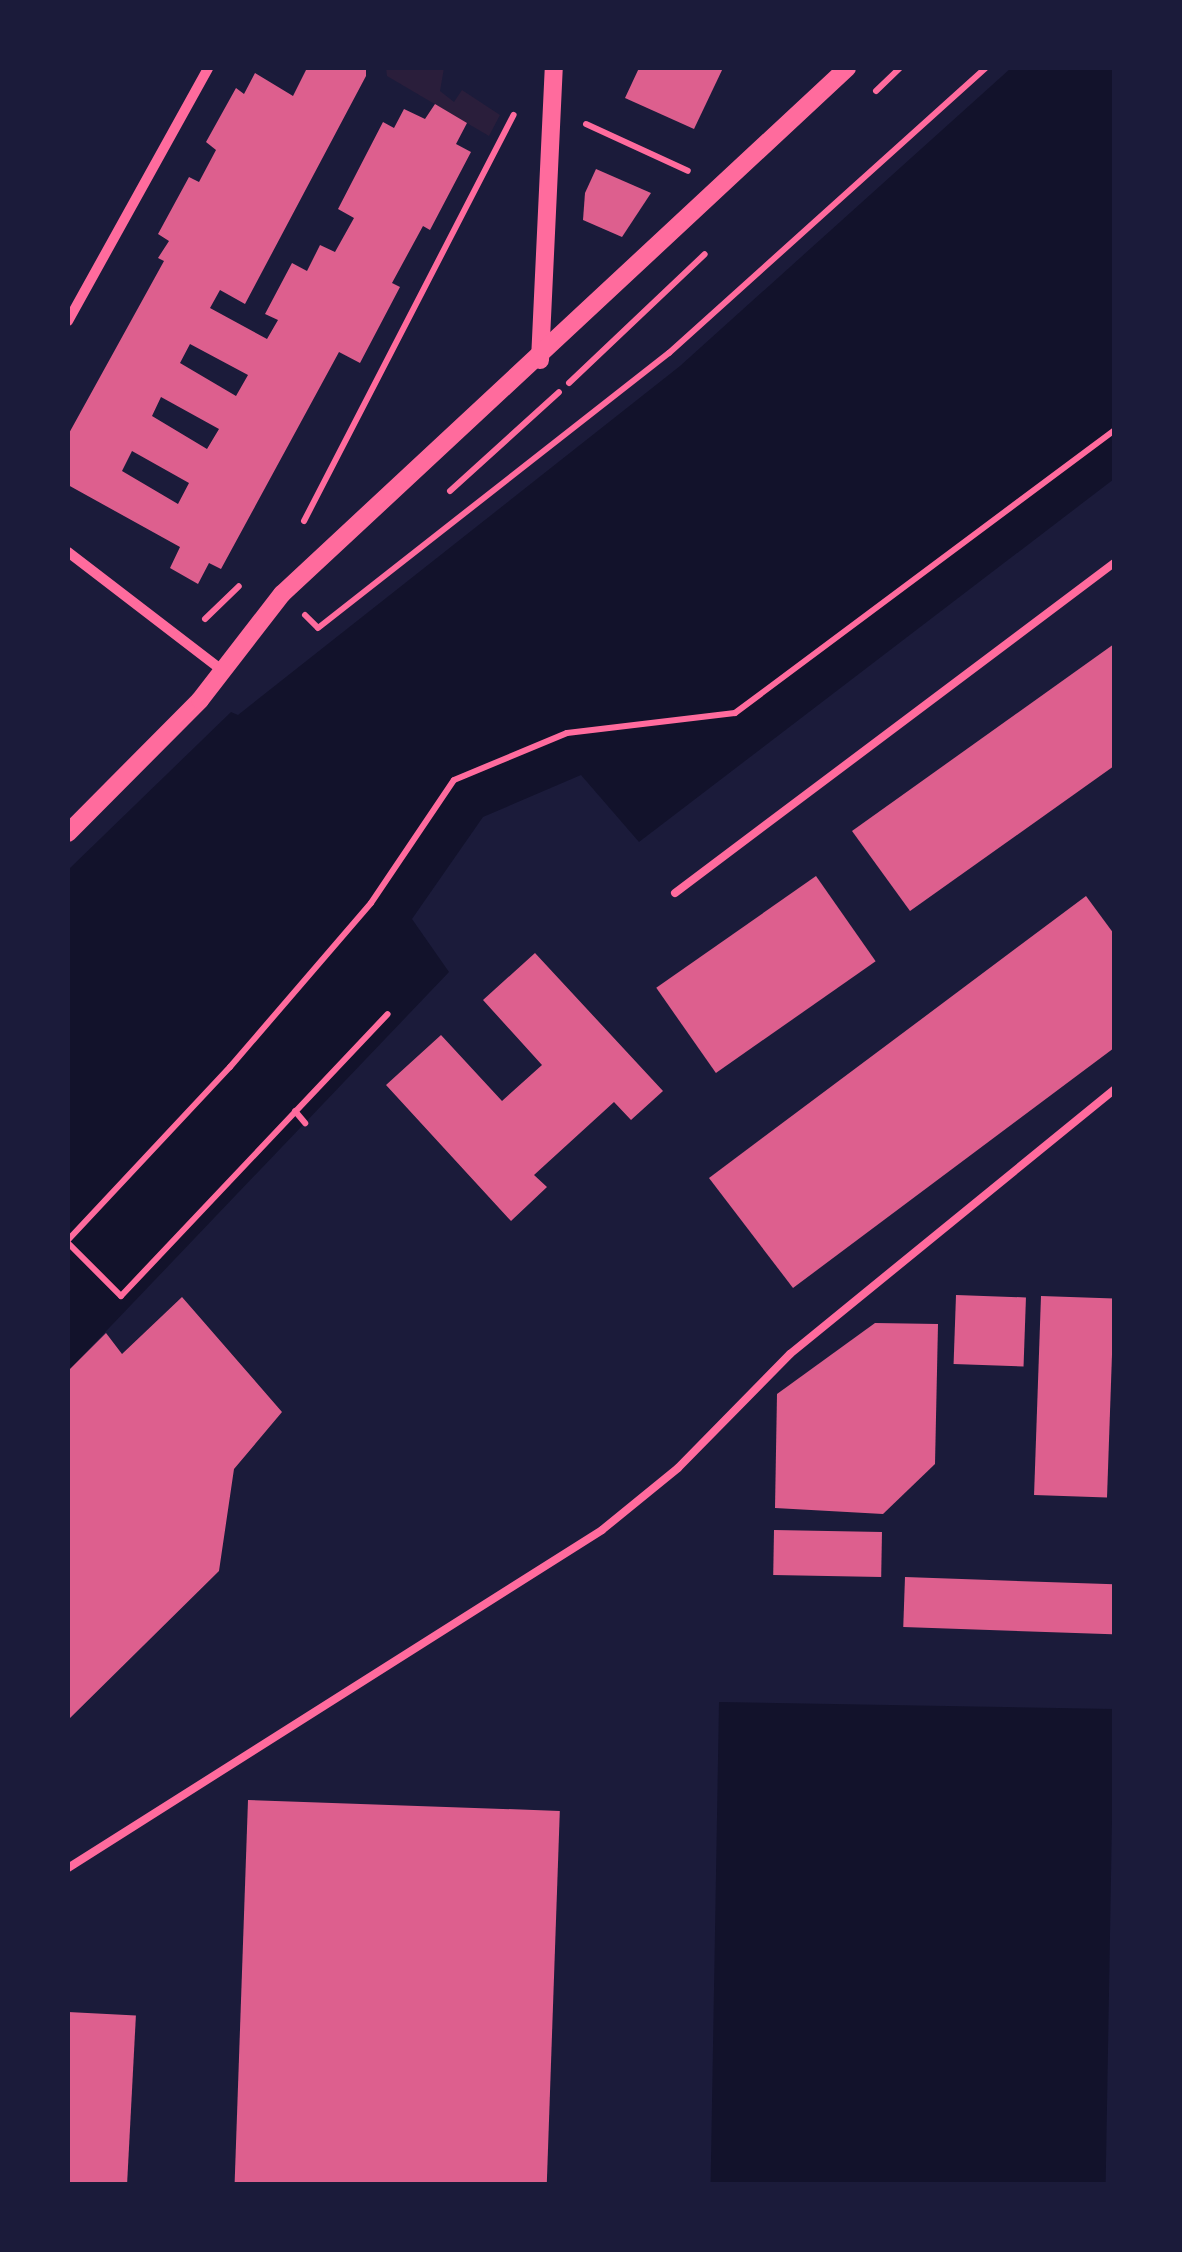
<!DOCTYPE html>
<html>
<head>
<meta charset="utf-8">
<style>
  body { margin:0 }
  #map { position:relative; width:1182px; height:2252px; overflow:hidden; background:#1b1b3a; font-family:"Fira Sans Condensed",sans-serif }
  div>[style] { position:absolute }
  .green>* { inset:0; background:#2a1e3b }
  .water>* { inset:0; background:#12122b; transform-origin:0 0 }
  .building>* { inset:0; background:#dd5f8e; transform-origin:0 0 }
  .path>* { height:6px; margin:-3px; padding:0 3px; transform-origin:3px; border-radius:3px; background:#ff6b9d }
  .service>* { height:8px; margin:-4px; padding:0 4px; transform-origin:4px; border-radius:4px; background:#ff6b9d }
  .minor>* { height:10px; margin:-5px; padding:0 5px; transform-origin:5px; border-radius:5px; background:#ff6b9d }
  .tertiary>* { height:18px; margin:-9px; padding:0 9px; transform-origin:9px; border-radius:9px; background:#ff6b9d }
  span { translate:-50% -50%; white-space:nowrap; text-align:center; line-height:1.15; -webkit-text-stroke:9px #1b1b3a; paint-order:stroke }
  .frame { position:absolute; inset:0; border:70px solid #1b1b3a; pointer-events:none }
</style>
</head>
<body>
<div id="map">
  <div class="green">
    <i style="clip-path:polygon(386px 68px,444px 68px,440px 91px,454px 102px,462px 90px,500px 115px,489px 136px,387px 76px)"></i>
  </div>
  <div class="water">
    <i style="clip-path:polygon(1011px 68px,1114px 68px,1114px 479px,639px 842px,581px 775px,483px 817px,412px 919px,449px 972px,68px 1371px,68px 870px,231px 712px,238px 715px,680px 366px)"></i>
    <i style="left:719px;top:1702px;width:395px;height:483px;rotate:1deg"></i>
  </div>
  <div class="building">
    <i style="clip-path:polygon(evenodd,307px 68px,366px 68px,366px 76px,245px 304px,220px 290px,210px 308px,267px 339px,278px 320px,265px 314px,292px 263px,307px 271px,320px 245px,335px 252px,354px 218px,338px 209px,383px 122px,394px 128px,404px 109px,425px 119px,435px 104px,467px 123px,456px 144px,471px 152px,430px 230px,423px 226px,392px 283px,400px 287px,360px 363px,339px 352px,221px 569px,209px 563px,198px 584px,170px 568px,180px 547px,68px 485px,68px 435px,164px 261px,158px 258px,169px 241px,158px 234px,189px 177px,199px 182px,216px 150px,206px 142px,236px 88px,244px 94px,255px 73px,293px 96px,307px 68px,190px 344px,248px 375px,236px 396px,180px 363px,190px 344px,307px 68px,161px 397px,219px 429px,207px 449px,152px 416px,161px 397px,307px 68px,132px 451px,189px 483px,178px 504px,122px 471px,132px 451px)"></i>
    <i style="clip-path:polygon(639px 68px,723px 68px,694px 129px,625px 98px)"></i>
    <i style="clip-path:polygon(596px 169px,651px 193px,622px 237px,583px 220px,585px 193px)"></i>
    <i style="clip-path:polygon(1114px 644px,1114px 766px,910px 911px,852px 831px)"></i>
    <i style="left:816px;top:876px;width:104px;height:195px;rotate:55deg"></i>
    <i style="clip-path:polygon(1086px 896px,1114px 934px,1114px 1048px,793px 1288px,709px 1178px)"></i>
    <i style="clip-path:polygon(535px 953px,663px 1091px,631px 1120px,614px 1102px,534px 1175px,547px 1187px,511px 1221px,386px 1085px,441px 1035px,502px 1101px,542px 1065px,483px 1000px)"></i>
    <i style="left:956px;top:1295px;width:70px;height:69px;rotate:2deg"></i>
    <i style="left:1041px;top:1296px;width:73px;height:199px;rotate:2deg"></i>
    <i style="clip-path:polygon(182px 1297px,282px 1412px,234px 1469px,219px 1571px,68px 1720px,68px 1371px,106px 1333px,122px 1354px)"></i>
    <i style="clip-path:polygon(875px 1323px,938px 1324px,935px 1464px,883px 1514px,775px 1508px,777px 1394px)"></i>
    <i style="left:774px;top:1530px;width:108px;height:45px;rotate:1deg"></i>
    <i style="left:905px;top:1577px;width:209px;height:50px;rotate:2deg"></i>
    <i style="left:248px;top:1800px;width:312px;height:384px;rotate:2deg"></i>
    <i style="left:68px;top:2012px;width:68px;height:172px;rotate:3deg"></i>
  </div>
  <div class="path">
    <i style="left:876px;top:91px;width:33px;rotate:-44deg"></i>
    <i style="left:586px;top:124px;width:112px;rotate:24.7deg"></i>
    <i style="left:569px;top:383px;width:187px;rotate:-43.5deg"></i>
    <i style="left:450px;top:491px;width:147px;rotate:-42.2deg"></i>
    <i style="left:304px;top:521px;width:457px;rotate:-62.7deg"></i>
    <i style="left:305px;top:615px;width:18px;rotate:45deg"></i>
    <i style="left:318px;top:628px;width:446px;rotate:-38.1deg"></i>
    <i style="left:669px;top:353px;width:426px;rotate:-42deg"></i>
    <i style="left:205px;top:619px;width:47px;rotate:-44.1deg"></i>
    <i style="left:295px;top:1111px;width:16px;rotate:50deg"></i>
    <i style="left:68px;top:1240px;width:237px;rotate:-46.9deg"></i>
    <i style="left:230px;top:1067px;width:216px;rotate:-49.3deg"></i>
    <i style="left:371px;top:903px;width:148px;rotate:-56deg"></i>
    <i style="left:454px;top:780px;width:122px;rotate:-22.6deg"></i>
    <i style="left:567px;top:733px;width:169px;rotate:-6.8deg"></i>
    <i style="left:735px;top:713px;width:473px;rotate:-36.7deg"></i>
    <i style="left:68px;top:1243px;width:75px;rotate:45deg"></i>
    <i style="left:121px;top:1296px;width:388px;rotate:-46.6deg"></i>
  </div>
  <div class="service">
    <i style="left:675px;top:893px;width:549px;rotate:-36.93deg"></i>
    <i style="left:68px;top:1868px;width:632px;rotate:-32.33deg"></i>
    <i style="left:602px;top:1530px;width:98px;rotate:-39.2deg"></i>
    <i style="left:678px;top:1468px;width:160px;rotate:-45.5deg"></i>
    <i style="left:790px;top:1354px;width:418px;rotate:-39.2deg"></i>
  </div>
  <div class="minor">
    <i style="left:68px;top:321px;width:289px;rotate:-61deg"></i>
    <i style="left:68px;top:552px;width:195px;rotate:37.5deg"></i>
  </div>
  <div class="tertiary">
    <i style="left:540px;top:360px;width:292px;rotate:-87.3deg"></i>
    <i style="left:68px;top:833px;width:187px;rotate:-45.2deg"></i>
    <i style="left:200px;top:700px;width:134px;rotate:-52.3deg"></i>
    <i style="left:282px;top:594px;width:772px;rotate:-42.95deg"></i>
  </div>
  <div class="frame"></div>
</div>
</body>
</html>
